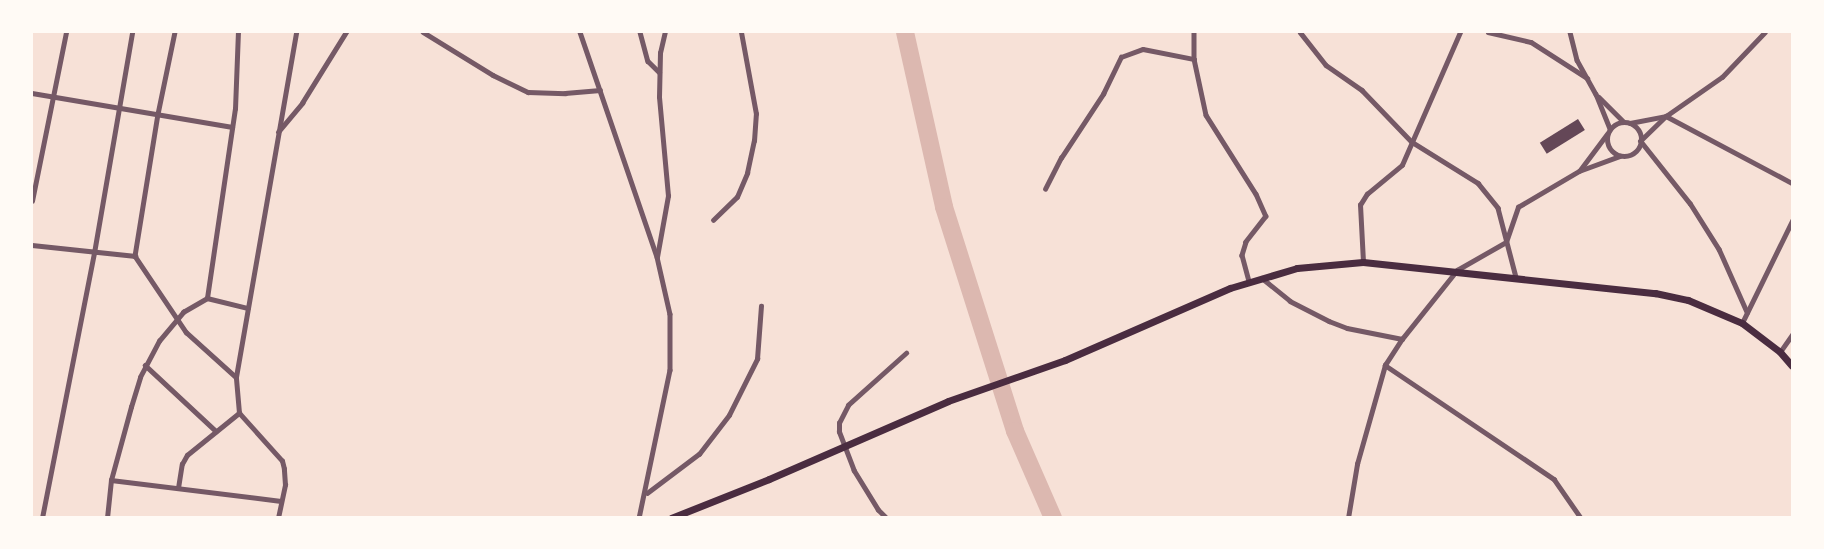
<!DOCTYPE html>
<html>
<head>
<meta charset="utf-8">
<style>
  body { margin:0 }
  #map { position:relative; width:1824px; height:549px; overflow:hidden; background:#f7e1d7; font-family:"DejaVu Sans",sans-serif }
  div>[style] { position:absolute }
  .river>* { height:18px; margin:-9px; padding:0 9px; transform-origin:9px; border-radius:9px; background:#dcb8b0 }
  .building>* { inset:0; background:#644757; transform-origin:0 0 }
  .minor>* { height:4.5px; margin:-2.25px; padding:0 2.25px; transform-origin:2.25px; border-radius:2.25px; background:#755966 }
  .tertiary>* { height:5px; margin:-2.5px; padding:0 2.5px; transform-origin:2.5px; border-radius:2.5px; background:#755966 }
  .tertiary>.ring { margin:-2.5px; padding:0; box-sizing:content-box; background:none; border:5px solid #755966; border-radius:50% }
  .trunk>* { height:7px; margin:-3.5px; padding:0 3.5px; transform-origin:3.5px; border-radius:3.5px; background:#4a2c40 }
  span { translate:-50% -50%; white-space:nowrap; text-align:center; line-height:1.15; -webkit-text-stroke:5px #fffaf5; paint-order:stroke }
  .frame { position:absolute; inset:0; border:33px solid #fffaf5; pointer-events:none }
</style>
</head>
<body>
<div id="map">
  <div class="river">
    <i style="left:905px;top:32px;width:179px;rotate:77.4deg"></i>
    <i style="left:944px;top:207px;width:235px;rotate:72.4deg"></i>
    <i style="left:1015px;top:431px;width:95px;rotate:66.4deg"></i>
  </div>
  <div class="building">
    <i style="left:1578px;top:119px;width:13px;height:45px;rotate:58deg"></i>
  </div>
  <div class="minor">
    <i style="left:175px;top:32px;width:84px;rotate:101.7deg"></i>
    <i style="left:158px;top:114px;width:144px;rotate:99.2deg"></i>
    <i style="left:135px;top:256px;width:92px;rotate:56.1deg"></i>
    <i style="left:186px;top:332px;width:67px;rotate:42deg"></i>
    <i style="left:423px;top:32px;width:82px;rotate:31.6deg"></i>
    <i style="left:493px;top:75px;width:39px;rotate:26deg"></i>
    <i style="left:528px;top:92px;width:37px;rotate:2deg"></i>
    <i style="left:565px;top:93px;width:35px;rotate:-5deg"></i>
    <i style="left:580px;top:32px;width:238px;rotate:71.1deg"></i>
    <i style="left:657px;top:257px;width:58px;rotate:77.2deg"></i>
    <i style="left:670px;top:314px;width:56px;rotate:90deg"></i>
    <i style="left:670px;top:370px;width:151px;rotate:101.8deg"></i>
    <i style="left:640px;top:32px;width:30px;rotate:75deg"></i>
    <i style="left:648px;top:61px;width:16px;rotate:45deg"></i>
    <i style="left:1194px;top:32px;width:27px;rotate:90deg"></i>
    <i style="left:1194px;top:59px;width:57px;rotate:77.9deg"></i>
    <i style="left:1206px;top:115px;width:93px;rotate:57.7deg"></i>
    <i style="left:1256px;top:194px;width:24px;rotate:66deg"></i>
    <i style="left:1266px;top:216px;width:33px;rotate:128deg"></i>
    <i style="left:1246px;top:242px;width:14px;rotate:107deg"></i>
    <i style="left:1242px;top:255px;width:27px;rotate:75deg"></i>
    <i style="left:1300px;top:32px;width:42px;rotate:51.8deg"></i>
    <i style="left:1326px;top:65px;width:44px;rotate:34.8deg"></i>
    <i style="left:1362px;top:90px;width:72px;rotate:46.1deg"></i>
    <i style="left:1412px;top:142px;width:78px;rotate:31.8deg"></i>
    <i style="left:1478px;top:183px;width:32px;rotate:51deg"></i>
    <i style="left:1498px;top:208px;width:71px;rotate:75.4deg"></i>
    <i style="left:1488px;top:32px;width:44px;rotate:13.1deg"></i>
    <i style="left:1531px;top:42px;width:67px;rotate:32.7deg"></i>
    <i style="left:1570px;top:32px;width:29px;rotate:76deg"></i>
    <i style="left:1577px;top:60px;width:39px;rotate:61deg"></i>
    <i style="left:1596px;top:94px;width:38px;rotate:68deg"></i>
    <i style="left:32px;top:93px;width:203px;rotate:9.6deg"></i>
    <i style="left:1599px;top:97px;width:35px;rotate:45deg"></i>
    <i style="left:1630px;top:123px;width:37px;rotate:-11deg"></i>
    <i style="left:1666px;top:116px;width:143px;rotate:28deg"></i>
    <i style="left:278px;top:132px;width:38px;rotate:-50deg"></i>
    <i style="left:302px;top:103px;width:84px;rotate:-58.2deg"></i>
    <i style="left:1580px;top:170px;width:45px;rotate:-53.1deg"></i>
    <i style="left:1045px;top:189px;width:35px;rotate:-63deg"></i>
    <i style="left:1061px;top:158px;width:77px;rotate:-56.7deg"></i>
    <i style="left:1103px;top:94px;width:41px;rotate:-64.1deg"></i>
    <i style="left:1121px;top:57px;width:23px;rotate:-20deg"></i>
    <i style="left:1143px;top:49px;width:52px;rotate:11.1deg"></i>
    <i style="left:32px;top:201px;width:172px;rotate:-78.6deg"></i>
    <i style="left:713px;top:220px;width:33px;rotate:-44deg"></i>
    <i style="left:737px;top:197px;width:26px;rotate:-67deg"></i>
    <i style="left:747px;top:173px;width:33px;rotate:-78deg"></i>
    <i style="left:754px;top:141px;width:27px;rotate:-86deg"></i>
    <i style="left:756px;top:114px;width:83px;rotate:-100.4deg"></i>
    <i style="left:32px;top:245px;width:104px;rotate:6.1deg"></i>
    <i style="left:657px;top:257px;width:62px;rotate:-79.8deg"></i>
    <i style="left:668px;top:196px;width:99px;rotate:-95.2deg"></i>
    <i style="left:659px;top:97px;width:44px;rotate:-88.7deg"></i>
    <i style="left:660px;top:53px;width:22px;rotate:-77deg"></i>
    <i style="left:1363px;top:262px;width:57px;rotate:-93deg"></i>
    <i style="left:1360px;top:205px;width:13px;rotate:-58deg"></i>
    <i style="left:1367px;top:194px;width:45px;rotate:-39.6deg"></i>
    <i style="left:1402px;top:165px;width:145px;rotate:-66.4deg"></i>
    <i style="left:1262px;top:278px;width:36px;rotate:39deg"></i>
    <i style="left:1290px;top:301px;width:44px;rotate:27.1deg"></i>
    <i style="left:1329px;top:321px;width:19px;rotate:21deg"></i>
    <i style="left:1347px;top:328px;width:56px;rotate:11.3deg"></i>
    <i style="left:207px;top:298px;width:191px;rotate:-81.6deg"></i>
    <i style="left:235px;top:109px;width:77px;rotate:-87.8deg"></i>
    <i style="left:1747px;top:313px;width:69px;rotate:-114deg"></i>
    <i style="left:1719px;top:250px;width:54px;rotate:-122.2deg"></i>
    <i style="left:1690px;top:204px;width:80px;rotate:-128.4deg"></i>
    <i style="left:1640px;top:141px;width:36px;rotate:-44deg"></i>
    <i style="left:1666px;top:116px;width:68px;rotate:-34.9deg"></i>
    <i style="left:1722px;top:77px;width:62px;rotate:-46.3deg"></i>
    <i style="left:1742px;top:323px;width:114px;rotate:-63.9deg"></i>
    <i style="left:1780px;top:352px;width:21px;rotate:-55deg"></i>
    <i style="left:145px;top:365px;width:97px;rotate:42.9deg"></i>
    <i style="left:1385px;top:365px;width:204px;rotate:34deg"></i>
    <i style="left:1554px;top:479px;width:47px;rotate:55.3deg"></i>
    <i style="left:111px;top:480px;width:171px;rotate:7deg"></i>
    <i style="left:178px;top:488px;width:24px;rotate:-81deg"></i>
    <i style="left:182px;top:464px;width:10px;rotate:-61deg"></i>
    <i style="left:187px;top:455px;width:67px;rotate:-38.9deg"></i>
    <i style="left:647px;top:493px;width:65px;rotate:-36.9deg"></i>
    <i style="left:699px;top:454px;width:49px;rotate:-52.4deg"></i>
    <i style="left:729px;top:415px;width:63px;rotate:-63.4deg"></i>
    <i style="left:757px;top:359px;width:53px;rotate:-85.7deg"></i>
    <i style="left:42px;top:518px;width:270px;rotate:-78.9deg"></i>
    <i style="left:94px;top:253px;width:224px;rotate:-80.2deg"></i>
    <i style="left:107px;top:518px;width:38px;rotate:-84deg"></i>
    <i style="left:111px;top:480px;width:76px;rotate:-74.7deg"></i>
    <i style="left:131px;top:407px;width:31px;rotate:-73deg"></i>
    <i style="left:140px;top:377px;width:41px;rotate:-62.2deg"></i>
    <i style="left:159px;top:341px;width:38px;rotate:-50deg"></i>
    <i style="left:183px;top:312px;width:28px;rotate:-30deg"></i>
    <i style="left:207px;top:298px;width:42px;rotate:13.7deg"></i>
    <i style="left:278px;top:518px;width:34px;rotate:-78deg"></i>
    <i style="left:285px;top:485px;width:16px;rotate:-94deg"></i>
    <i style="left:284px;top:469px;width:8px;rotate:-104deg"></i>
    <i style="left:282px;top:461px;width:64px;rotate:-131.9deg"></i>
    <i style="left:239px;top:413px;width:36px;rotate:-95deg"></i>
    <i style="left:236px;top:377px;width:350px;rotate:-80.1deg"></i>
    <i style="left:886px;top:518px;width:11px;rotate:-135deg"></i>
    <i style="left:878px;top:510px;width:46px;rotate:-121.6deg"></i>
    <i style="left:854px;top:471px;width:42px;rotate:-111deg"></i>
    <i style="left:839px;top:432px;width:9px;rotate:-90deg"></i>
    <i style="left:839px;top:423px;width:20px;rotate:-63deg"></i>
    <i style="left:848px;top:405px;width:78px;rotate:-41.9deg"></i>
    <i style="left:914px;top:518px;width:16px"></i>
    <i style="left:1348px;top:518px;width:55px;rotate:-80.5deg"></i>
    <i style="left:1357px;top:464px;width:103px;rotate:-74.2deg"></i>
    <i style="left:1385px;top:365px;width:31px;rotate:-57deg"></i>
    <i style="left:1402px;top:339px;width:88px;rotate:-51.4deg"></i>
    <i style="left:1457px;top:270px;width:56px;rotate:-29.7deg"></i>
    <i style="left:1506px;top:242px;width:37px;rotate:-71deg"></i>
    <i style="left:1518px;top:207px;width:71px;rotate:-30.5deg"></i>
    <i style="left:1579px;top:171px;width:44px;rotate:-20.1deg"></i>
  </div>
  <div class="tertiary">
    <i class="ring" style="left:1607px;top:122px;width:29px;height:29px"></i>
  </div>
  <div class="trunk">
    <i style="left:671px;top:518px;width:105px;rotate:-21.7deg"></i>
    <i style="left:769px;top:479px;width:195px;rotate:-23.5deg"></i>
    <i style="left:948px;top:401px;width:124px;rotate:-19.3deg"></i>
    <i style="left:1065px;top:360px;width:180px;rotate:-23.6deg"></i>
    <i style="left:1230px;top:288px;width:70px;rotate:-16.6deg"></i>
    <i style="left:1297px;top:268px;width:66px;rotate:-5.2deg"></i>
    <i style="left:1363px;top:262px;width:294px;rotate:6.1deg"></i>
    <i style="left:1655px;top:293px;width:34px;rotate:12deg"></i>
    <i style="left:1688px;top:300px;width:59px;rotate:23.1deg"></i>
    <i style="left:1742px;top:323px;width:48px;rotate:37.3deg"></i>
    <i style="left:1780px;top:352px;width:18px;rotate:49deg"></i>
  </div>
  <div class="frame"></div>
</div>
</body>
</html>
